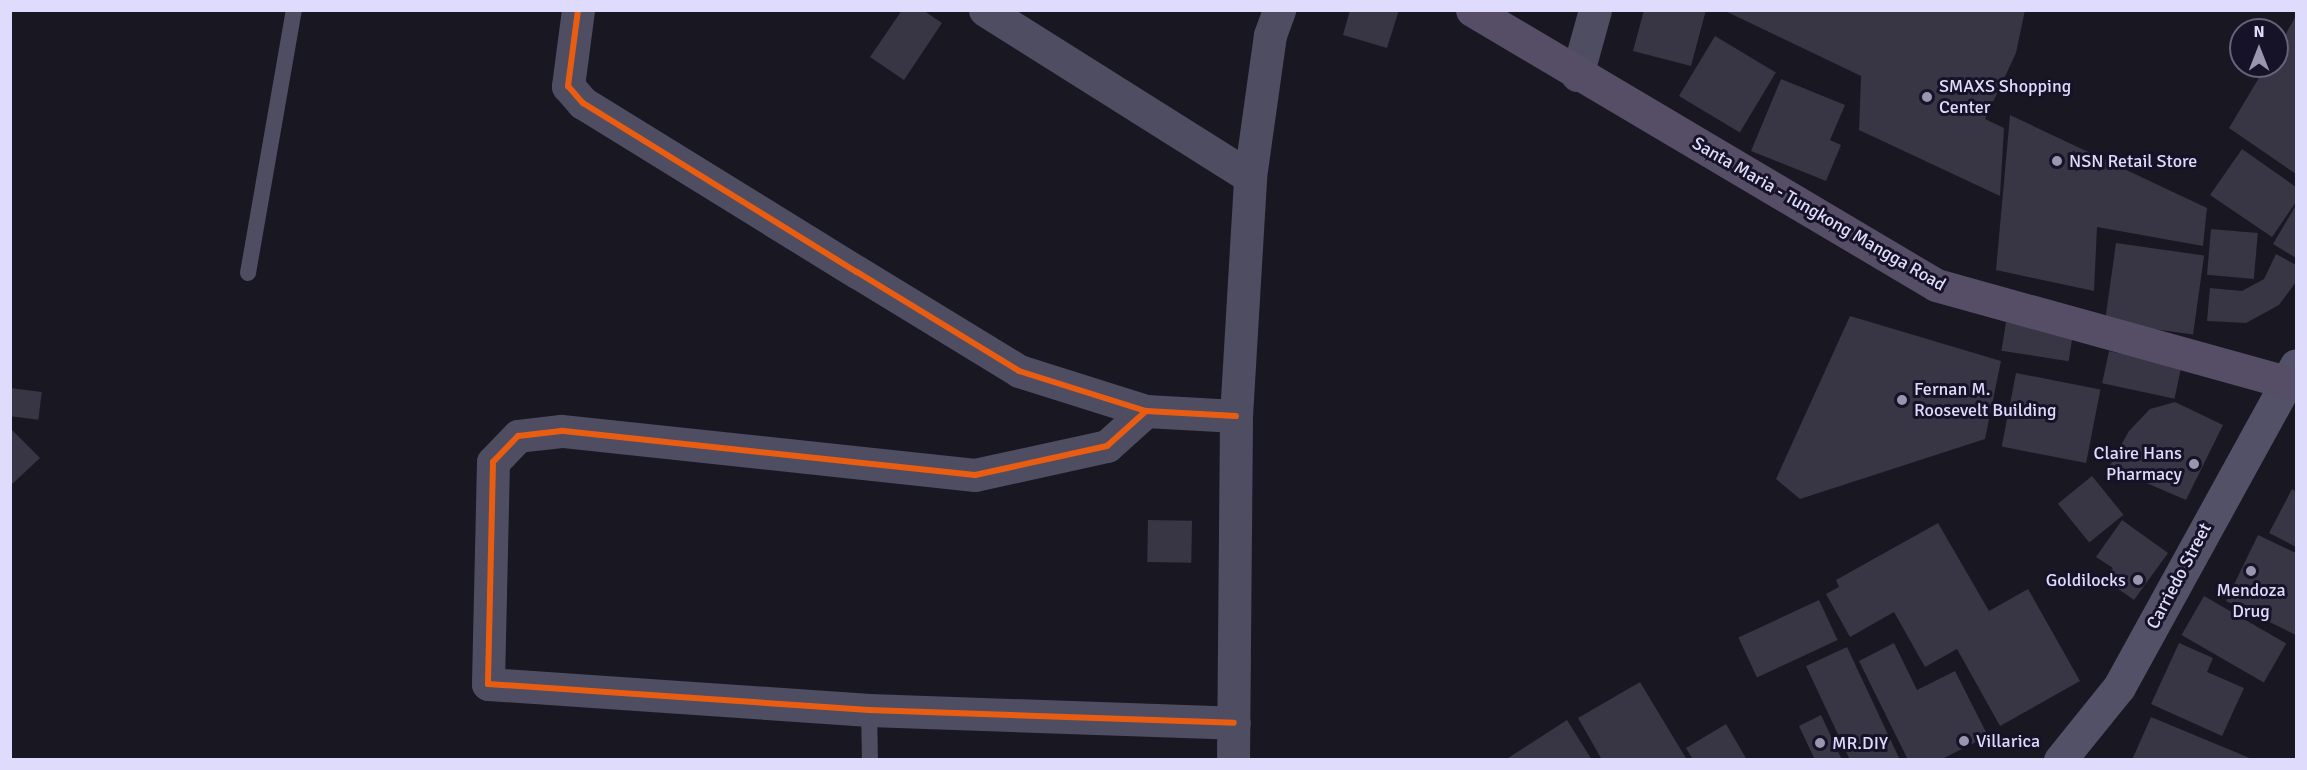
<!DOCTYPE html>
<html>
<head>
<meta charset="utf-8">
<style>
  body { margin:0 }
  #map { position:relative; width:2307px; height:770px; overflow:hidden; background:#191722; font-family:Signika,sans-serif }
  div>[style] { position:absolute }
  .building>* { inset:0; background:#383544; transform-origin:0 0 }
  .service>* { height:16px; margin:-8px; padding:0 8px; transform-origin:8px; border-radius:8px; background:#4e4d62 }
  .minor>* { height:33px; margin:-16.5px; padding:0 16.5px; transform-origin:16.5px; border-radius:16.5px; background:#4e4d62 }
  .tertiary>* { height:33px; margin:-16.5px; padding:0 16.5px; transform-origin:16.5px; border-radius:16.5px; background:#4e4d62 }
  .secondary>* { height:33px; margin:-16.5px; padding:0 16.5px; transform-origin:16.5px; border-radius:16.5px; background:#525168 }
  .primary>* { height:33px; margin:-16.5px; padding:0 16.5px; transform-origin:16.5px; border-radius:16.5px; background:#564e66 }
  .cycleway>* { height:6px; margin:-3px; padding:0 3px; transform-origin:3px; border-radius:3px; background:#e95d12 }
  .dots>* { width:16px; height:16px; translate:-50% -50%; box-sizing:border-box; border:3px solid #161227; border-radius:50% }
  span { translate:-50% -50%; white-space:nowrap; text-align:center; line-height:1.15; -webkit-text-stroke:6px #161227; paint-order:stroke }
  .poi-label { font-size:18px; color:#dfdbfc }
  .left { translate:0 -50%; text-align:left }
  .right { translate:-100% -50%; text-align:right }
  .street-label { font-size:18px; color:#dfdbfc }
  .frame { position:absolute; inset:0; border:12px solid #dfdbfc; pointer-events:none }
  .north { position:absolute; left:2229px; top:18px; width:60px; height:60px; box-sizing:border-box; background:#161227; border:2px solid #66627c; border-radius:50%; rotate:0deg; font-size:16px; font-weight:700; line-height:24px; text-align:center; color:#dfdbfc }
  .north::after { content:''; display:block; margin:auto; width:21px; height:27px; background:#9a96b0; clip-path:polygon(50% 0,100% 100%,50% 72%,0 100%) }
</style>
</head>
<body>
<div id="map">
  <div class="building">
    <i style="clip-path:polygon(902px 10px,923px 10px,942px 23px,904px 80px,870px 57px)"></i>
    <i style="clip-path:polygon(1350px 10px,1399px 10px,1387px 48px,1343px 35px)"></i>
    <i style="clip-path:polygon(1644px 10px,1706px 10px,1691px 66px,1633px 51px)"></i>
    <i style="clip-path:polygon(1723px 10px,2025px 10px,2016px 53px,1985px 119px,2004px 128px,2000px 196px,1859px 130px,1861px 76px)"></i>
    <i style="clip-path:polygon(2296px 16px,2296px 174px,2229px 128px,2266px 66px,2277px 66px,2277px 49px)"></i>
    <i style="left:1715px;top:36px;width:71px;height:70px;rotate:31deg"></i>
    <i style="clip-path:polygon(1781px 79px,1845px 105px,1830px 140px,1841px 145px,1826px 181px,1751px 151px)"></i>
    <i style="clip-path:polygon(2010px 115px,2207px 208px,2203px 246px,2097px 227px,2094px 291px,1996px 270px)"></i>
    <i style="clip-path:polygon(2242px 149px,2296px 187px,2296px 202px,2272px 237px,2210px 195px)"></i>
    <i style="clip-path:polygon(2296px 205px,2296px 258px,2273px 244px)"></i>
    <i style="left:2211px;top:229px;width:47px;height:46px;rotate:5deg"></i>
    <i style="left:2116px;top:243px;width:89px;height:80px;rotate:8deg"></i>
    <i style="clip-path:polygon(2276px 254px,2296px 265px,2296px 282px,2279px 305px,2246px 323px,2207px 321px,2210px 288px,2242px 291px,2264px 279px)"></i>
    <i style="clip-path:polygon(1850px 316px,2001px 361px,1985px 439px,1800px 499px,1776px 479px)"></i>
    <i style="left:2006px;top:322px;width:68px;height:29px;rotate:9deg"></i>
    <i style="left:2109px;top:351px;width:74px;height:33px;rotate:12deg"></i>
    <i style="left:2016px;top:373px;width:86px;height:75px;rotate:11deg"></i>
    <i style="left:10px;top:388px;width:32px;height:28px;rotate:7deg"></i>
    <i style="clip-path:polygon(2175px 402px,2223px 425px,2186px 500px,2109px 467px,2129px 431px,2150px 409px)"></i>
    <i style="clip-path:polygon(10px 428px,40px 458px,10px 486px)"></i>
    <i style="left:2092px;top:476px;width:50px;height:44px;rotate:51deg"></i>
    <i style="clip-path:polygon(2292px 489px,2296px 492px,2296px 547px,2269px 533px)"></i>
    <i style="left:1148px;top:520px;width:44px;height:42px;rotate:1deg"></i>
    <i style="clip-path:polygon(2122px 520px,2168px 553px,2134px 600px,2104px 579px,2113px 568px,2096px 557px)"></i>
    <i style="clip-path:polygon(1938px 523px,1989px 611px,2028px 589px,2080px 681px,2000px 726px,1957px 649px,1925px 667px,1894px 612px,1850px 637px,1826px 594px,1839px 587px,1836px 580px)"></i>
    <i style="clip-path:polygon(2258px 535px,2296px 553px,2296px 635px,2226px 601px)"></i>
    <i style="left:2204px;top:596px;width:95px;height:45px;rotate:30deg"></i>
    <i style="left:1819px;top:600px;width:44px;height:89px;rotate:65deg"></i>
    <i style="clip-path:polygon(1894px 643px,1917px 690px,1955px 671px,1988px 736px,1940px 760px,1908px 760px,1859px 661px)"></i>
    <i style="clip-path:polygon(2179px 643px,2213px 658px,2207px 672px,2244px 688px,2222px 736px,2151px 704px)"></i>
    <i style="clip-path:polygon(1847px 647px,1900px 760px,1850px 760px,1806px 666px)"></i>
    <i style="clip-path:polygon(1640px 682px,1687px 760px,1602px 760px,1578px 718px)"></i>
    <i style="clip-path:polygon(1821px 715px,1842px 760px,1815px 760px,1799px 726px)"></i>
    <i style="clip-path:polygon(2151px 717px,2252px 759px,2252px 760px,2132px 760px)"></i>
    <i style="clip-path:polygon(1567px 720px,1592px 760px,1505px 760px)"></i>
    <i style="clip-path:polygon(1726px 724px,1747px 760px,1693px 760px,1686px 748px)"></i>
  </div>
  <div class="service">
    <i style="left:248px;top:273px;width:267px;rotate:-80.1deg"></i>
    <i style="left:869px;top:710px;width:50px;rotate:88.9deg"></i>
  </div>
  <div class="minor">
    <i style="left:578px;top:10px;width:77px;rotate:97.5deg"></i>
    <i style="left:568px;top:86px;width:23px;rotate:49deg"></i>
    <i style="left:583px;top:103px;width:322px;rotate:31.7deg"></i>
    <i style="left:857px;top:272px;width:190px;rotate:31.4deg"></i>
    <i style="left:1019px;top:371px;width:133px;rotate:17.5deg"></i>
    <i style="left:1146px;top:411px;width:90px;rotate:3.2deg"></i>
    <i style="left:985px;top:10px;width:313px;rotate:32.2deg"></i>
    <i style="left:1146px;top:411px;width:52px;rotate:138.1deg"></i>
    <i style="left:1107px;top:446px;width:135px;rotate:167.6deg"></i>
    <i style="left:975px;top:475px;width:416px;rotate:-173.9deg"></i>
    <i style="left:561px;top:431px;width:43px;rotate:173.4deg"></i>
    <i style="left:518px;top:436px;width:36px;rotate:134deg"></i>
    <i style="left:493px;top:462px;width:222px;rotate:91.3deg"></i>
    <i style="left:488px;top:684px;width:382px;rotate:3.9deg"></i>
    <i style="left:869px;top:710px;width:365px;rotate:2deg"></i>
    <i style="left:1233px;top:760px;width:344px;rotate:-89.5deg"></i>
    <i style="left:1236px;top:416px;width:239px;rotate:-86.6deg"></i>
    <i style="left:1250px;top:177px;width:143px;rotate:-82deg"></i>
    <i style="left:1270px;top:35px;width:27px;rotate:-70deg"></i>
  </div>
  <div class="tertiary">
    <i style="left:1577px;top:75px;width:67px;rotate:-74.5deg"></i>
  </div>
  <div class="secondary">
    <i style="left:2060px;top:760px;width:94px;rotate:-51.1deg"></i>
    <i style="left:2119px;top:687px;width:367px;rotate:-61.2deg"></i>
  </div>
  <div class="primary">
    <i style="left:1472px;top:10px;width:539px;rotate:30.65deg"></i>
    <i style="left:1936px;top:285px;width:374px;rotate:15.5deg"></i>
  </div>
  <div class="cycleway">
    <i style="left:578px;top:10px;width:77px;rotate:97.5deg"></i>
    <i style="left:568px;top:86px;width:23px;rotate:49deg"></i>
    <i style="left:583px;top:103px;width:322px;rotate:31.7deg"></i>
    <i style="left:857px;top:272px;width:190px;rotate:31.4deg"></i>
    <i style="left:1019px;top:371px;width:133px;rotate:17.5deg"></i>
    <i style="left:1146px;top:411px;width:90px;rotate:3.2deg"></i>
    <i style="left:1146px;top:411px;width:52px;rotate:138.1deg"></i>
    <i style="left:1107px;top:446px;width:135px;rotate:167.6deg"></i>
    <i style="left:975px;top:475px;width:416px;rotate:-173.9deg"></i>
    <i style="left:561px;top:431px;width:43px;rotate:173.4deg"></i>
    <i style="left:518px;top:436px;width:36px;rotate:134deg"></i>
    <i style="left:493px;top:462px;width:222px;rotate:91.3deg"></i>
    <i style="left:488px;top:684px;width:382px;rotate:3.9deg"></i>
    <i style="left:869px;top:710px;width:365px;rotate:2deg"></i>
  </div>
  <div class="dots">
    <i style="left:1927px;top:97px;background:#9a96b0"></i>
    <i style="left:2057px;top:161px;background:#9a96b0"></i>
    <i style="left:1902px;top:400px;background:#9a96b0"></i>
    <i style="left:2194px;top:464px;background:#9a96b0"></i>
    <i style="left:2251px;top:571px;background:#9a96b0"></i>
    <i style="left:2138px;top:580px;background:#9a96b0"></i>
    <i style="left:1964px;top:741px;background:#9a96b0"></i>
    <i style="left:1820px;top:743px;background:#9a96b0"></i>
  </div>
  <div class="poi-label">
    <span class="left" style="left:1939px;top:97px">SMAXS Shopping<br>Center</span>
    <span class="left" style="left:2069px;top:161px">NSN Retail Store</span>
    <span class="left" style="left:1914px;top:400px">Fernan M.<br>Roosevelt Building</span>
    <span class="right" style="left:2182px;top:464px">Claire Hans<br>Pharmacy</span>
    <span class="right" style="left:2126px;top:580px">Goldilocks</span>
    <span style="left:2251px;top:601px">Mendoza<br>Drug</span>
    <span class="left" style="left:1976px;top:741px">Villarica</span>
    <span class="left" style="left:1832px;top:743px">MR.DIY</span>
  </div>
  <div class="street-label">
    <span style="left:1819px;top:214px;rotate:30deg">Santa Maria - Tungkong Mangga Road</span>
    <span style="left:2179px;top:576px;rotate:-62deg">Carriedo Street</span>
  </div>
  <div class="frame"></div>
  <div class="north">N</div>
</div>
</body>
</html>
